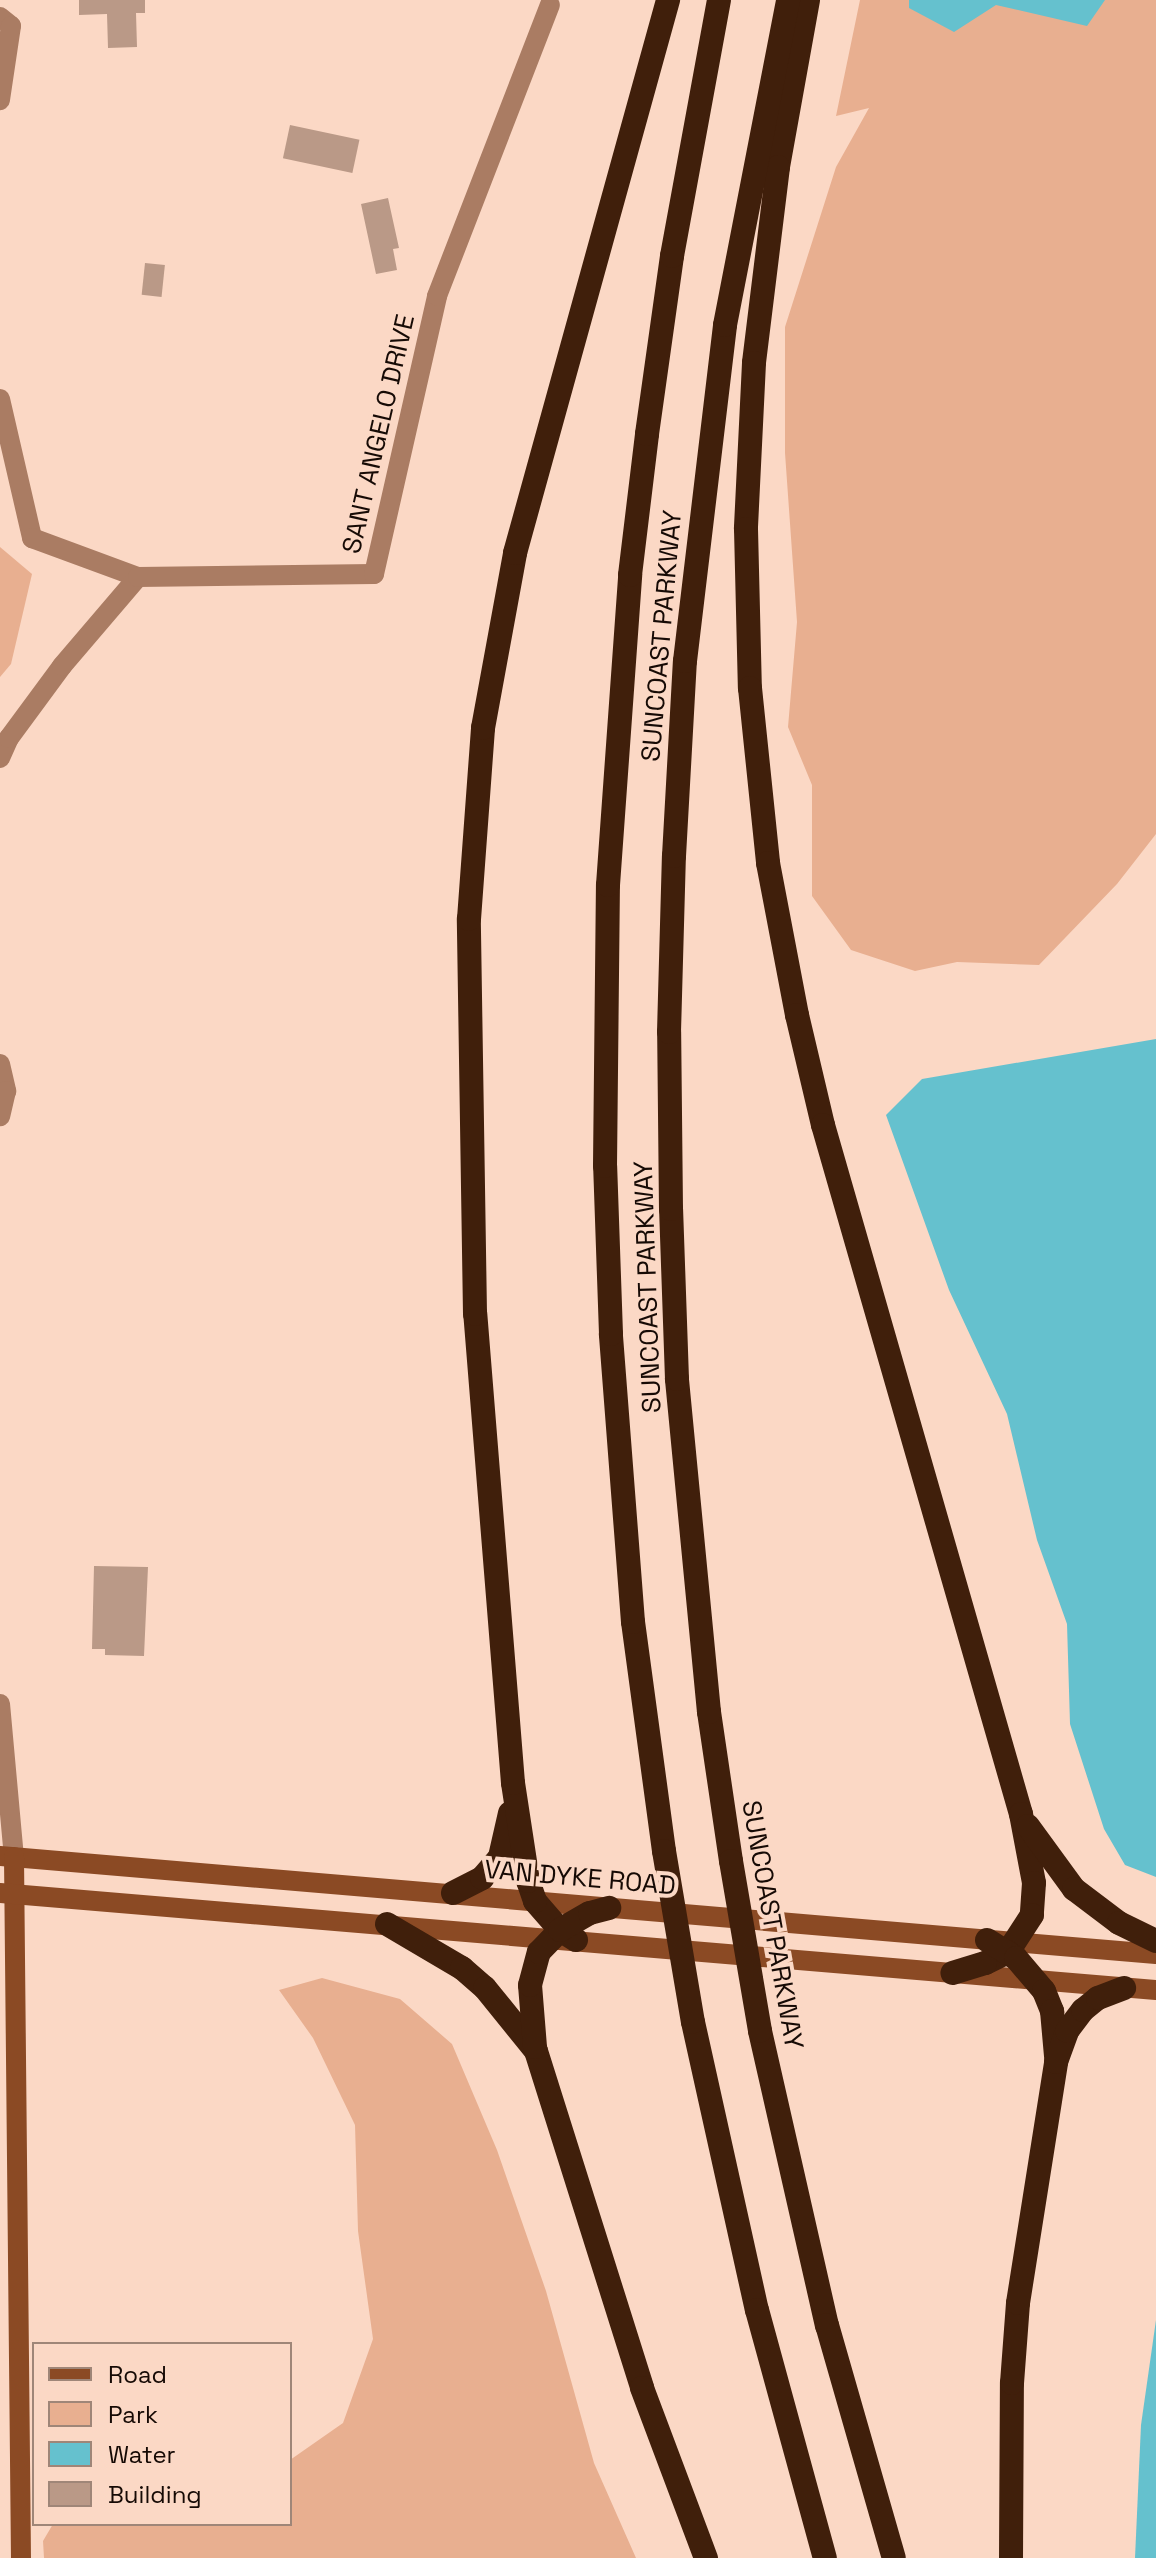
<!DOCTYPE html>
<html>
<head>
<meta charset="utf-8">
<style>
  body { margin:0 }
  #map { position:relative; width:1156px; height:2558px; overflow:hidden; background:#fbd8c5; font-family:"Space Grotesk",sans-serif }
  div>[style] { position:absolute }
  .green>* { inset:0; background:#e8af90 }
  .water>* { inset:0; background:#65c1ce }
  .building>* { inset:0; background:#ba9987; transform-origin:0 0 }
  .street>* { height:20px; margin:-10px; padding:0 10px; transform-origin:10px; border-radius:10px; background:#aa7c63 }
  .secondary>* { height:20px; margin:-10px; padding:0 10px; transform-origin:10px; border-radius:10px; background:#8b4a24 }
  .highway>* { height:24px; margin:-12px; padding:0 12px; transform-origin:12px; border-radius:12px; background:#401f0b }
  .highway-bridge>* { height:24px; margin:-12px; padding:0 12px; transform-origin:12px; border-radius:12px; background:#401f0b }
  span { translate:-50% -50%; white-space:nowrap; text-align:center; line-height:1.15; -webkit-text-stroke:8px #fbd8c5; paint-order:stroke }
  .street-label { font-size:26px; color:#160a05 }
  .legend { position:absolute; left:32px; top:2342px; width:260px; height:184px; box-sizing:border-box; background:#fbd8c5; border:2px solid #9f8678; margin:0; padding:10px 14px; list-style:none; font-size:24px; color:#160a05 }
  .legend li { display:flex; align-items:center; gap:16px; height:40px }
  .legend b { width:40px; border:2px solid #9f8678 }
</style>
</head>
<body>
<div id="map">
  <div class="green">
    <i style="clip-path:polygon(860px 0,1156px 0,1156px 834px,1117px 884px,1039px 965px,957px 962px,915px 971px,851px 950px,812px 896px,812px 785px,788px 727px,797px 622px,785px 453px,785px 327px,836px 167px,869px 108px,836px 116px)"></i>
    <i style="clip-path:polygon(0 547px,32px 574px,11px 664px,0 677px)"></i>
    <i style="clip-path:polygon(322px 1978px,400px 1999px,452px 2044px,497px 2150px,546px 2291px,594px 2463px,636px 2558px,44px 2558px,43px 2541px,53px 2524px,290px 2524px,290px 2460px,343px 2423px,373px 2339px,358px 2231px,355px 2125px,313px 2038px,279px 1990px)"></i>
  </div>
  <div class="water">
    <i style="clip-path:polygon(909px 0,1105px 0,1087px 26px,996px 5px,954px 32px,909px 8px)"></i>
    <i style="clip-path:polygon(1156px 1039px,1156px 1877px,1125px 1865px,1104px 1829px,1070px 1724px,1067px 1624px,1037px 1540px,1007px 1414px,949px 1290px,886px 1115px,922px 1079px)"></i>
    <i style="clip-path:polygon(1156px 2320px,1156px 2558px,1135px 2558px,1141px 2425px)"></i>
  </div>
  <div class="building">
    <i style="clip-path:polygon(79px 0,145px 0,145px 13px,136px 13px,137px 47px,108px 48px,107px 14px,79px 15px)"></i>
    <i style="left:290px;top:125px;width:71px;height:34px;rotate:12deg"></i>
    <i style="clip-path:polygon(388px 198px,399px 248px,393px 249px,397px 270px,376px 274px,361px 204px)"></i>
    <i style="left:145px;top:263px;width:20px;height:32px;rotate:6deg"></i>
    <i style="clip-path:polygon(94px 1566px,148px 1567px,144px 1656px,105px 1655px,105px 1649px,92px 1649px)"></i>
  </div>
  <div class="street">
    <i style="left:0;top:17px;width:14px;rotate:39deg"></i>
    <i style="left:11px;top:26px;width:75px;rotate:98.5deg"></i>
    <i style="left:0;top:399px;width:143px;rotate:77deg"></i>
    <i style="left:32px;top:538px;width:113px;rotate:20.2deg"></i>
    <i style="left:0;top:758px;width:22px;rotate:-66deg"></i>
    <i style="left:9px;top:738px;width:89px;rotate:-53.6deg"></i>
    <i style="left:62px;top:666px;width:117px;rotate:-49.5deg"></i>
    <i style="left:138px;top:577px;width:236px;rotate:-0.7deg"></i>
    <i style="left:374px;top:574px;width:285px;rotate:-77.2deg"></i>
    <i style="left:437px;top:296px;width:312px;rotate:-68.8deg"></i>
    <i style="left:0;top:1064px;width:28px;rotate:77deg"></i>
    <i style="left:6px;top:1091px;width:26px;rotate:103deg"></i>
    <i style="left:0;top:1704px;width:154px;rotate:84.8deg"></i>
  </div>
  <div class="secondary">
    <i style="left:0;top:1856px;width:1160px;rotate:4.85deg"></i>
    <i style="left:14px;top:1857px;width:701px;rotate:89.43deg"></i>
    <i style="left:0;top:1893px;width:1160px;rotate:4.8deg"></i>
  </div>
  <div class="highway">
    <i style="left:808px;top:0;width:170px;rotate:100.2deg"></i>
    <i style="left:778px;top:167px;width:197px;rotate:97deg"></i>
    <i style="left:754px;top:363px;width:166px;rotate:92.8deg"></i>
    <i style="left:746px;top:529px;width:159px;rotate:88.6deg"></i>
    <i style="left:750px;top:688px;width:176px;rotate:84.1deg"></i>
    <i style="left:768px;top:863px;width:155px;rotate:79.2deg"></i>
    <i style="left:797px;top:1015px;width:113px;rotate:76.7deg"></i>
    <i style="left:823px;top:1125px;width:717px;rotate:73.97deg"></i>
    <i style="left:1021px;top:1814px;width:70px;rotate:79.3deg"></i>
    <i style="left:1034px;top:1883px;width:32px;rotate:94deg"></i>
    <i style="left:1032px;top:1915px;width:44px;rotate:123deg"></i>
    <i style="left:1008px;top:1952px;width:25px;rotate:154deg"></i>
    <i style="left:985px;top:1963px;width:34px;rotate:163deg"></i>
    <i style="left:1028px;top:1826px;width:78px;rotate:53.9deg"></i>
    <i style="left:1074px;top:1889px;width:56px;rotate:37.1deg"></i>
    <i style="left:1119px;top:1923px;width:41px;rotate:25.9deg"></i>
    <i style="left:664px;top:1851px;width:231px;rotate:-97.7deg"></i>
    <i style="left:633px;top:1622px;width:289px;rotate:-94.4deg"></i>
    <i style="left:611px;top:1334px;width:168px;rotate:-92deg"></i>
    <i style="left:605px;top:1166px;width:281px;rotate:-89.4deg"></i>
    <i style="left:608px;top:885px;width:311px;rotate:-85.9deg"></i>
    <i style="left:630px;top:575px;width:142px;rotate:-83.1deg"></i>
    <i style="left:647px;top:434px;width:180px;rotate:-82deg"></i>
    <i style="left:672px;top:256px;width:260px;rotate:-79.6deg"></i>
    <i style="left:731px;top:1861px;width:151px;rotate:-98.4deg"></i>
    <i style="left:709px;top:1712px;width:335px;rotate:-95.5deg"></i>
    <i style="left:677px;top:1379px;width:170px;rotate:-92deg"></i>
    <i style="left:671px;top:1209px;width:177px;rotate:-90.6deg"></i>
    <i style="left:669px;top:1032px;width:176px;rotate:-88.4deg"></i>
    <i style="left:674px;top:856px;width:195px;rotate:-86.8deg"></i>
    <i style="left:685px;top:661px;width:338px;rotate:-83.2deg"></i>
    <i style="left:725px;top:325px;width:331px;rotate:-79deg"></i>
    <i style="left:453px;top:1893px;width:33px;rotate:-27deg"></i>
    <i style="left:482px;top:1878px;width:28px;rotate:-49deg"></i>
    <i style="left:500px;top:1857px;width:45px;rotate:-77.2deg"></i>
    <i style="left:387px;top:1924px;width:87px;rotate:30.4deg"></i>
    <i style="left:462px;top:1968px;width:30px;rotate:41deg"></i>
    <i style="left:485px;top:1988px;width:81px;rotate:51deg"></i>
    <i style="left:536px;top:2051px;width:353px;rotate:72.5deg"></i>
    <i style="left:642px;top:2388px;width:182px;rotate:69.4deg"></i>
    <i style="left:576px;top:1940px;width:19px;rotate:-148deg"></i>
    <i style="left:560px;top:1930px;width:38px;rotate:-131deg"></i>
    <i style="left:535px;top:1901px;width:21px;rotate:-109deg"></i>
    <i style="left:528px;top:1881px;width:99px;rotate:-98.7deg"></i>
    <i style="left:513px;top:1783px;width:471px;rotate:-94.6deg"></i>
    <i style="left:475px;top:1314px;width:395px;rotate:-90.9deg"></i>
    <i style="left:469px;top:919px;width:192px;rotate:-85.8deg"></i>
    <i style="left:483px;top:728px;width:178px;rotate:-79.6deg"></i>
    <i style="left:515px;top:553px;width:574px;rotate:-74.53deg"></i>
    <i style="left:987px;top:1940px;width:34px;rotate:32deg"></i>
    <i style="left:1016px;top:1958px;width:43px;rotate:49.7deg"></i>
    <i style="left:1044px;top:1991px;width:22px;rotate:68deg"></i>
    <i style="left:1052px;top:2011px;width:45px;rotate:84.9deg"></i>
    <i style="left:693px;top:2022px;width:295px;rotate:77.5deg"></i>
    <i style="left:757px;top:2310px;width:257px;rotate:74.7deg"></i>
    <i style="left:760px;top:2031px;width:302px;rotate:77.2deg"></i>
    <i style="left:827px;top:2325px;width:242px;rotate:74deg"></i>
    <i style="left:535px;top:2047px;width:62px;rotate:-94.6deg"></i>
    <i style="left:530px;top:1985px;width:34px;rotate:-75deg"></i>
    <i style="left:539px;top:1952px;width:30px;rotate:-46deg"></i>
    <i style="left:560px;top:1930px;width:34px;rotate:-30deg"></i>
    <i style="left:590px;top:1913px;width:20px;rotate:-15deg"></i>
    <i style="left:1011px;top:2558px;width:175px;rotate:-89.7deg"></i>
    <i style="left:1012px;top:2383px;width:80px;rotate:-85.7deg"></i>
    <i style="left:1018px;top:2303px;width:244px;rotate:-81deg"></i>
    <i style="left:1056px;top:2062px;width:33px;rotate:-70deg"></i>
    <i style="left:1067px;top:2031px;width:26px;rotate:-53deg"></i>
    <i style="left:1083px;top:2010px;width:19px;rotate:-39deg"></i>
    <i style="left:1098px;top:1998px;width:28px;rotate:-21deg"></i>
  </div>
  <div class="highway-bridge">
    <i style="left:664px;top:1851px;width:173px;rotate:80.4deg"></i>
    <i style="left:731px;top:1861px;width:172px;rotate:80.3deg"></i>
  </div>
  <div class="street-label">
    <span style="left:379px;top:434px;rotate:-77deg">SANT ANGELO DRIVE</span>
    <span style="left:662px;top:636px;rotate:-85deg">SUNCOAST PARKWAY</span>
    <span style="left:648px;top:1287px;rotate:-92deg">SUNCOAST PARKWAY</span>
    <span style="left:580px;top:1878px;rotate:5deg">VAN DYKE ROAD</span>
    <span style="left:772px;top:1925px;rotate:80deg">SUNCOAST PARKWAY</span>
  </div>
  <ul class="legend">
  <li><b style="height:10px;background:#8b4a24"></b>Road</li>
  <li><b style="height:22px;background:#e8af90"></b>Park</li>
  <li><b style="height:22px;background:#65c1ce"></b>Water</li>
  <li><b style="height:22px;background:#ba9987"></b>Building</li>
  </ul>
</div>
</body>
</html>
